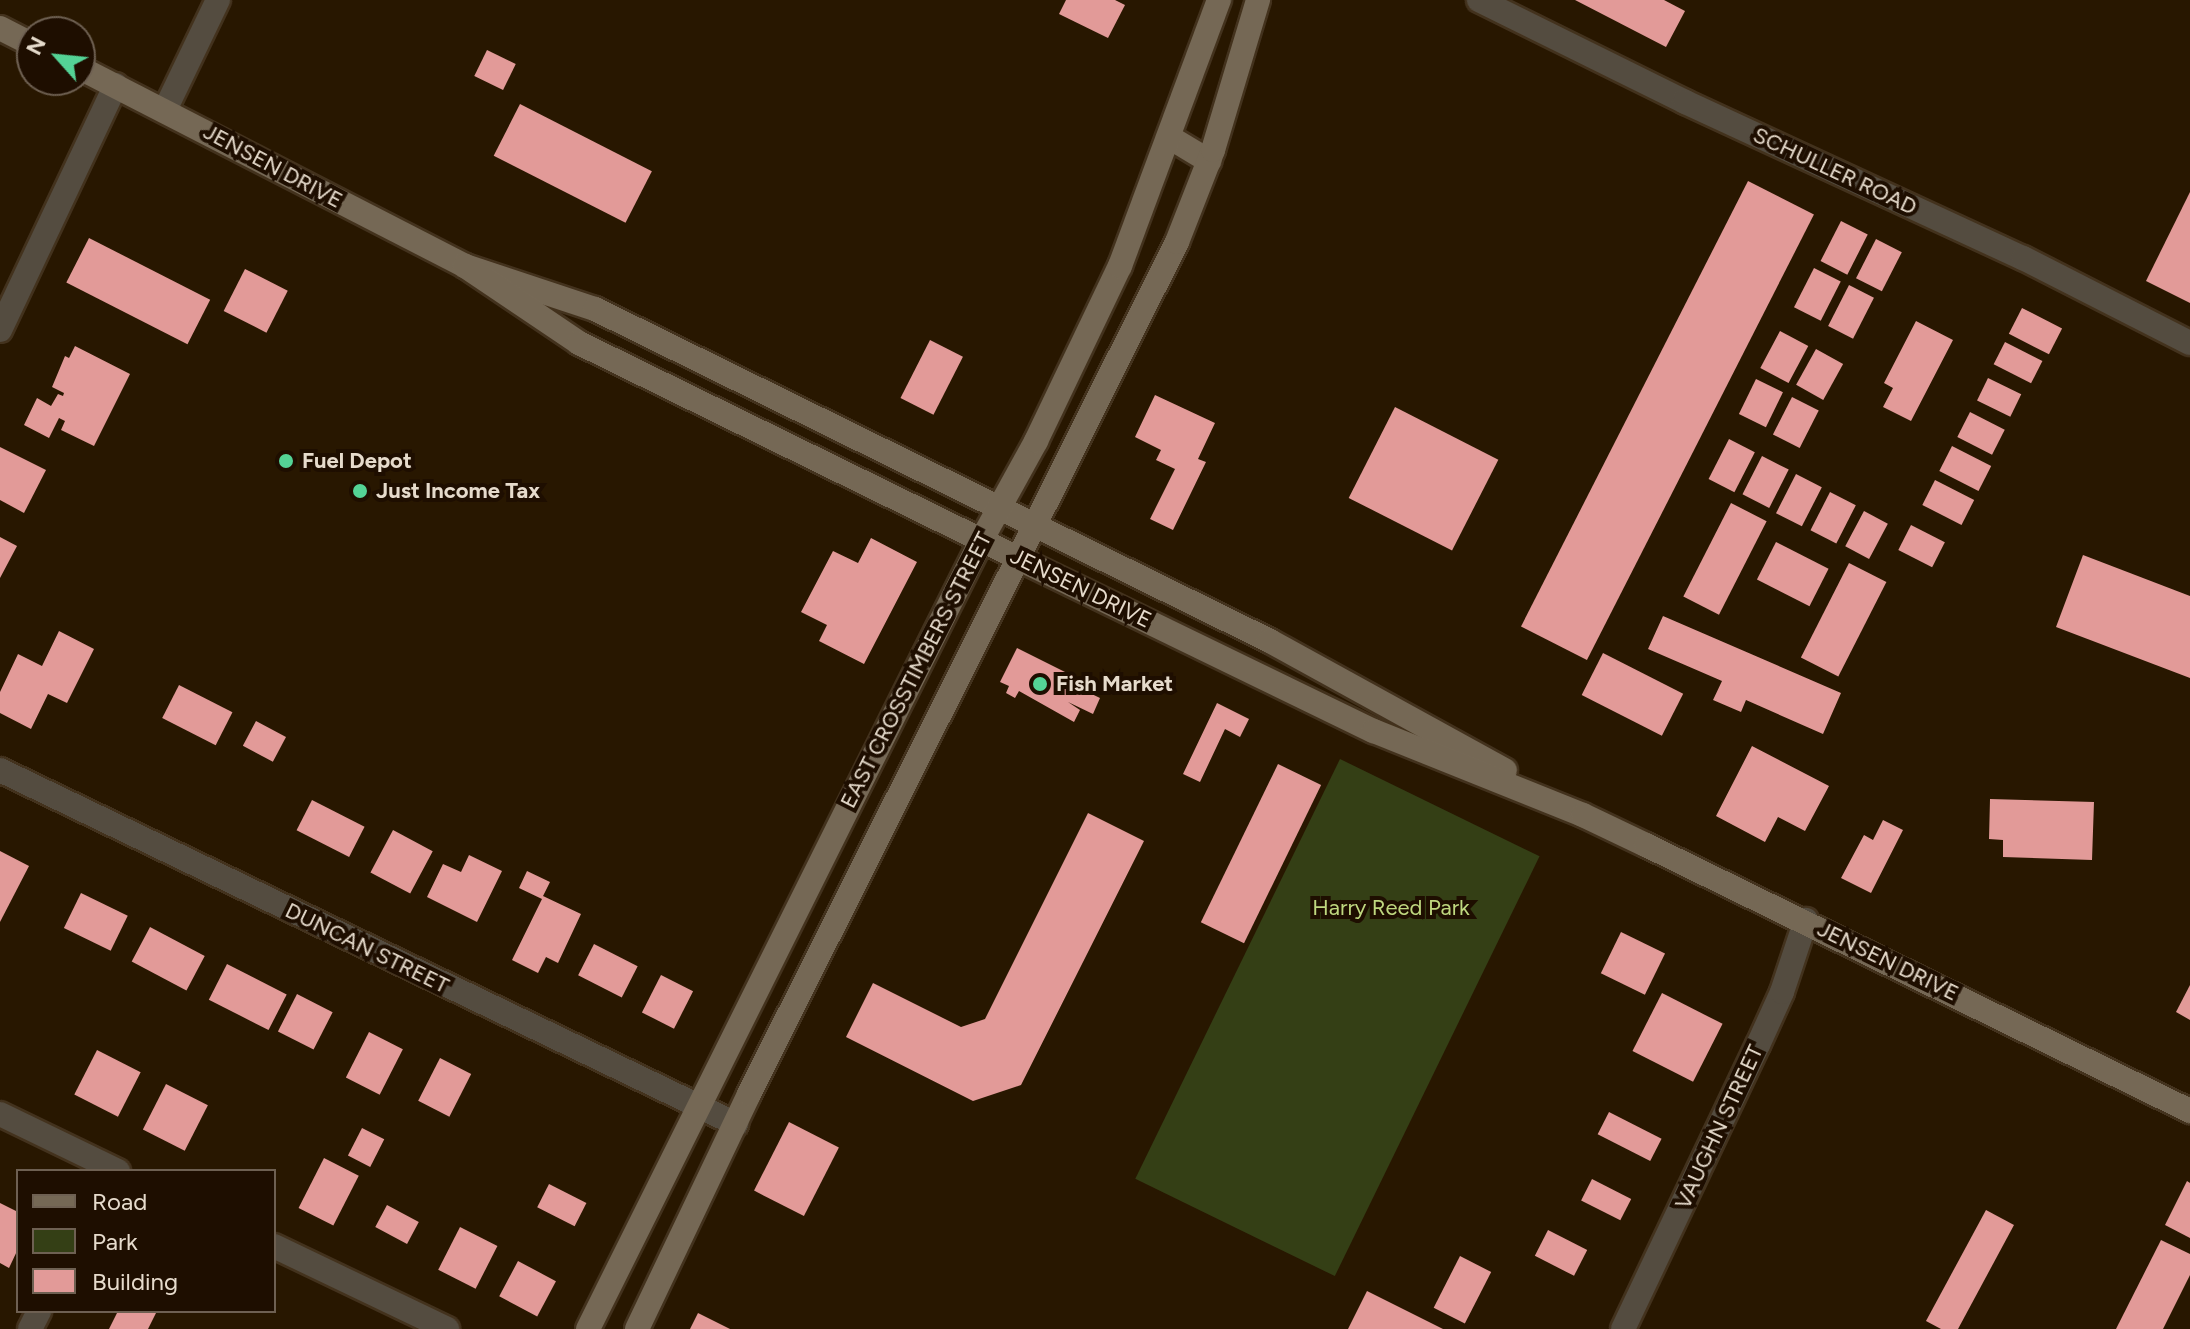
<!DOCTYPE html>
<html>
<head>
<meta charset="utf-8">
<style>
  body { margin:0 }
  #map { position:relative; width:2190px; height:1329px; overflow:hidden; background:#281700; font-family:Figtree,sans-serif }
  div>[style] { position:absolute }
  .green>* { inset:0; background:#343f15; transform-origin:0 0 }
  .building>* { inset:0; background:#e29a98; transform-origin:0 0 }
  .roads { filter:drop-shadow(2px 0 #43321d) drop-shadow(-2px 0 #43321d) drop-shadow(0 2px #43321d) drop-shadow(0 -2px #43321d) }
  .street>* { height:24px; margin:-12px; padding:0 12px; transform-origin:12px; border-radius:12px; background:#544c40 }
  .secondary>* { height:24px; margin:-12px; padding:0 12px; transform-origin:12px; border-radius:12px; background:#756855 }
  .dots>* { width:22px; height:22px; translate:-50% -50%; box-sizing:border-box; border:4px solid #1e0e00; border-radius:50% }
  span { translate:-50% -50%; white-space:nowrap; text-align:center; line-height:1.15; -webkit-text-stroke:8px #1e0e00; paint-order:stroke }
  .street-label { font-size:22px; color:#e6dbcc }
  .poi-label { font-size:22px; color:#e6dbcc; font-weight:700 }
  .left { translate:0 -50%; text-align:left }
  .park-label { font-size:22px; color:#bfd87f }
  .legend { position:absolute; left:16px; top:1169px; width:260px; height:144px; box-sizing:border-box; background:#1e0e00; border:2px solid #6e6052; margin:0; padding:10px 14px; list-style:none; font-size:24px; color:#e6dbcc }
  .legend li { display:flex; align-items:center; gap:16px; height:40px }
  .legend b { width:40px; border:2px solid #6e6052 }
  .north { position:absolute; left:16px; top:16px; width:80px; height:80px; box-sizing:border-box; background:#1e0e00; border:2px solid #6e6052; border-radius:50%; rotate:297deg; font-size:22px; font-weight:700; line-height:32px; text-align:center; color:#e6dbcc }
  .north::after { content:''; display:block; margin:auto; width:28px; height:36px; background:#54d396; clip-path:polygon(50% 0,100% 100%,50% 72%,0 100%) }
</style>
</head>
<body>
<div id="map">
  <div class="green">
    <i style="left:1340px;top:759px;width:222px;height:467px;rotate:26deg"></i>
  </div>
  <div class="building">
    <i style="clip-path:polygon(1066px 0,1115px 0,1125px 5px,1108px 38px,1059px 14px)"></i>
    <i style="clip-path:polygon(1575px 0,1664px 0,1685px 11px,1666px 47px)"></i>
    <i style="left:487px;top:50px;width:32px;height:29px;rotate:26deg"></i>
    <i style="left:520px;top:104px;width:148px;height:58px;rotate:27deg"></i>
    <i style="left:1748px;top:181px;width:74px;height:500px;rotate:27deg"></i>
    <i style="clip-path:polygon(2190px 192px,2190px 303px,2146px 281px)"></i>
    <i style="left:1841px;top:221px;width:30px;height:45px;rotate:27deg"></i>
    <i style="left:89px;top:238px;width:136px;height:50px;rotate:27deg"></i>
    <i style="left:1876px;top:239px;width:29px;height:44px;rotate:27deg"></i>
    <i style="left:1814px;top:268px;width:30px;height:44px;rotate:27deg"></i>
    <i style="left:245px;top:269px;width:48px;height:47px;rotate:27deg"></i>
    <i style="left:1849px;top:285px;width:28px;height:46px;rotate:27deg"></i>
    <i style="left:2022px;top:308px;width:45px;height:29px;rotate:27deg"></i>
    <i style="clip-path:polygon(1916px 321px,1953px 340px,1911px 421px,1883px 407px,1893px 388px,1884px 383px)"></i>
    <i style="left:1780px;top:331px;width:32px;height:42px;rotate:28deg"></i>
    <i style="left:930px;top:340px;width:37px;height:65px;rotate:27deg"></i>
    <i style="left:2005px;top:342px;width:42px;height:25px;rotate:27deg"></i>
    <i style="clip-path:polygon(75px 346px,130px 374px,94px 446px,61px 430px,65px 421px,59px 418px,49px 438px,24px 425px,37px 398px,51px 406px,58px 394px,63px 396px,64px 393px,52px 387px,65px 356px,69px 358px)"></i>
    <i style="left:1816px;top:349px;width:31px;height:41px;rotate:29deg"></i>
    <i style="left:1988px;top:378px;width:37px;height:25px;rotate:26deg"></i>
    <i style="left:1756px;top:379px;width:30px;height:39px;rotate:26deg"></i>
    <i style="clip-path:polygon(1155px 395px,1215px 423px,1198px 459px,1206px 462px,1173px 530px,1150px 519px,1175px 469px,1156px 460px,1161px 450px,1135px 437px)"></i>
    <i style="left:1792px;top:397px;width:30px;height:42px;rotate:27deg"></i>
    <i style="left:1395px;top:407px;width:116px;height:102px;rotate:27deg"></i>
    <i style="left:1970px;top:412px;width:39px;height:28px;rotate:27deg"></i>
    <i style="left:1729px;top:439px;width:29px;height:45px;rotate:27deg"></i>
    <i style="left:1952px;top:446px;width:44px;height:28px;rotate:27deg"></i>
    <i style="clip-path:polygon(0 447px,46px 470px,24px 513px,0 500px)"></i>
    <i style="left:1762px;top:456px;width:30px;height:43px;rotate:27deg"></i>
    <i style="left:1796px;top:474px;width:29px;height:44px;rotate:27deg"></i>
    <i style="left:1935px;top:480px;width:44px;height:28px;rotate:27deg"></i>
    <i style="left:1830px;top:492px;width:29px;height:43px;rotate:27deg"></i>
    <i style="left:1731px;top:503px;width:40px;height:105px;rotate:27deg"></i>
    <i style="left:1864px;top:511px;width:27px;height:40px;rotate:28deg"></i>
    <i style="left:1911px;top:525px;width:38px;height:28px;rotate:27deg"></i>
    <i style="clip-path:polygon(0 537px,17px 546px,0 578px)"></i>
    <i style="clip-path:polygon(871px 538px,917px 562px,864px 664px,819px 641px,827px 625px,801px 612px,833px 551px,858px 563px)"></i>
    <i style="left:1776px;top:542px;width:59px;height:42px;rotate:27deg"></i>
    <i style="clip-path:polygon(2083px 555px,2190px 596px,2190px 678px,2056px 627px)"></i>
    <i style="left:1849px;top:563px;width:42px;height:106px;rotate:27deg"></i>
    <i style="clip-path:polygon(1663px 616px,1841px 693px,1823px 734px,1746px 700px,1741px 712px,1713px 700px,1722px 681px,1648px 649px)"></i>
    <i style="clip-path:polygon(59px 631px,94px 649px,67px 703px,48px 694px,31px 729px,0 713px,0 692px,18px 654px,42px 666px)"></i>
    <i style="clip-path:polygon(1017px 648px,1079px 679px,1075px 686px,1100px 698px,1093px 714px,1068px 702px,1080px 710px,1074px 722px,1019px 691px,1015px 698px,1006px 693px,1009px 686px,1000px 682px)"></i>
    <i style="left:1603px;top:653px;width:90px;height:47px;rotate:27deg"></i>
    <i style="left:179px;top:685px;width:60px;height:37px;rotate:27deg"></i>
    <i style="clip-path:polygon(1217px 703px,1249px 719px,1240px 737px,1225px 729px,1200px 782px,1183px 774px)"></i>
    <i style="left:256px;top:721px;width:34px;height:28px;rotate:28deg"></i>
    <i style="clip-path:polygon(1752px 746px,1829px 786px,1805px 831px,1778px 817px,1765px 842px,1716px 816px)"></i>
    <i style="left:1278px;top:764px;width:48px;height:176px;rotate:26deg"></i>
    <i style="clip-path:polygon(1990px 799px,2094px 802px,2092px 860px,2003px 857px,2003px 840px,1989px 839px)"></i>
    <i style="left:312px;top:800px;width:59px;height:34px;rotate:27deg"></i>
    <i style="clip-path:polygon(1088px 813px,1144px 841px,1021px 1085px,973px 1101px,846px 1037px,873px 983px,961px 1027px,985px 1019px)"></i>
    <i style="clip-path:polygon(1883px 820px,1903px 830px,1871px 893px,1841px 878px,1864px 835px,1873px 840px)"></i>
    <i style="left:393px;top:830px;width:45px;height:48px;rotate:28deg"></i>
    <i style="clip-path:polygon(0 851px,29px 866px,0 922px)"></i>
    <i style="clip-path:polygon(469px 855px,502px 871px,477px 922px,427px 897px,443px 864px,461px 872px)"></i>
    <i style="clip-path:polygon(527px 871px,550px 882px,543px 896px,581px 914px,558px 963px,546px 957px,538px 973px,512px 960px,542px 899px,519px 888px)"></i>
    <i style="left:81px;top:893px;width:52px;height:39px;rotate:26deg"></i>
    <i style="left:150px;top:927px;width:62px;height:39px;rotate:28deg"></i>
    <i style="left:1621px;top:932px;width:49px;height:46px;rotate:26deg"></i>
    <i style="left:594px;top:944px;width:49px;height:35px;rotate:27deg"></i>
    <i style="left:227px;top:964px;width:67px;height:40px;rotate:27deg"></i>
    <i style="left:661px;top:975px;width:36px;height:42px;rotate:27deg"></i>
    <i style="clip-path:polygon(2190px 985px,2190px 1020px,2176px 1012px)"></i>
    <i style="left:1662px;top:993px;width:68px;height:65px;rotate:27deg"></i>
    <i style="left:297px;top:994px;width:40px;height:42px;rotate:27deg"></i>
    <i style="left:369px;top:1032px;width:38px;height:51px;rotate:27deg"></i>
    <i style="left:97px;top:1050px;width:49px;height:50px;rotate:27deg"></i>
    <i style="left:440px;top:1058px;width:35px;height:48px;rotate:27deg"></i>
    <i style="left:166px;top:1084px;width:47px;height:51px;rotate:27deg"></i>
    <i style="left:1609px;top:1112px;width:59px;height:25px;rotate:27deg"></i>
    <i style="left:789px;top:1122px;width:56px;height:77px;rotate:27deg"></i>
    <i style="left:362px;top:1128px;width:25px;height:31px;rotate:27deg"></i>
    <i style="left:324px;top:1158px;width:39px;height:56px;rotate:27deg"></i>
    <i style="left:1592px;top:1179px;width:44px;height:24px;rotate:27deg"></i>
    <i style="clip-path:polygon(2187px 1181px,2190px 1183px,2190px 1238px,2165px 1225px)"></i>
    <i style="left:549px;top:1184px;width:42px;height:26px;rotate:27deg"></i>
    <i style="clip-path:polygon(0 1203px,18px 1212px,18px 1249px,9px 1268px,0 1263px)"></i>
    <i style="left:387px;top:1205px;width:36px;height:25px;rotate:28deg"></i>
    <i style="clip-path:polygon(1986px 1210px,2014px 1225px,1958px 1329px,1941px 1329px,1926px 1321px)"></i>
    <i style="left:460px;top:1227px;width:42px;height:48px;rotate:27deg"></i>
    <i style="left:1548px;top:1230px;width:44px;height:29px;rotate:27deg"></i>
    <i style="clip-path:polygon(2161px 1240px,2190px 1254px,2190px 1275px,2163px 1329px,2116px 1329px)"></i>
    <i style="left:1460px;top:1256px;width:35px;height:58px;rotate:27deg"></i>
    <i style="left:518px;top:1261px;width:43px;height:40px;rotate:28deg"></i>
    <i style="clip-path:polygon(1367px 1291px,1443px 1329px,1348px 1329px)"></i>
    <i style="clip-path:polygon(118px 1311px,157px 1311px,148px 1329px,109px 1329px)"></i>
    <i style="clip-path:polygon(698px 1313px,730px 1329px,690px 1329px)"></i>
  </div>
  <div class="roads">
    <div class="street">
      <i style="left:1479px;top:0;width:230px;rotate:26.3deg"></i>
      <i style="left:1685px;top:102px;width:372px;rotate:24.8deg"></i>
      <i style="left:2023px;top:258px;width:187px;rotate:27deg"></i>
      <i style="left:165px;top:110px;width:122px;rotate:-64.3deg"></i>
      <i style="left:0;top:330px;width:271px;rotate:-64.7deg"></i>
      <i style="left:0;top:770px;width:817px;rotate:25.69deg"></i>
      <i style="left:0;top:1114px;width:131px;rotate:25.8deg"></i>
      <i style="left:274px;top:1246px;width:192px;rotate:25.6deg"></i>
      <i style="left:30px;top:1329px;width:20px;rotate:-63deg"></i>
      <i style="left:1623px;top:1329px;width:314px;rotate:-64.6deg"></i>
      <i style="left:1758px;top:1045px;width:58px;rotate:-65.6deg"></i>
      <i style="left:1782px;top:992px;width:76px;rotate:-71.6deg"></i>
    </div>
    <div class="secondary">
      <i style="left:0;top:28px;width:36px;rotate:27deg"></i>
      <i style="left:80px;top:68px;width:433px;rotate:27.2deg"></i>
      <i style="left:465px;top:266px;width:137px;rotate:18.3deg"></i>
      <i style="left:595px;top:309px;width:752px;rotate:26.19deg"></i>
      <i style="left:1270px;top:641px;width:268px;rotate:28.8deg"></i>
      <i style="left:1169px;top:137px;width:47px;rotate:31deg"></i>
      <i style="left:465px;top:266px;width:138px;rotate:34deg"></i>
      <i style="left:579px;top:343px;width:490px;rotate:26.1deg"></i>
      <i style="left:1019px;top:559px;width:394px;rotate:25.9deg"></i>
      <i style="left:1374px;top:731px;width:225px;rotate:21.9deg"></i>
      <i style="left:1583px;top:815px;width:70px;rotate:25.5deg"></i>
      <i style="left:1646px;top:845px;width:606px;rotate:26.06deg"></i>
      <i style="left:588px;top:1329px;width:883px;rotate:-63.49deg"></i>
      <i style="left:982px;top:539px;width:112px;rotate:-61.1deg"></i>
      <i style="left:1036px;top:441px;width:194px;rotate:-64.4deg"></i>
      <i style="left:1120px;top:266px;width:284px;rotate:-69.6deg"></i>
      <i style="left:637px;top:1329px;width:260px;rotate:-64.5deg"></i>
      <i style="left:749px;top:1094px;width:953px;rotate:-63.33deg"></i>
      <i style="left:1177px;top:242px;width:99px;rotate:-68.6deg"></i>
      <i style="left:1213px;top:150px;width:157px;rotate:-73.3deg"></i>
    </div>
  </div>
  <div class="dots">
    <i style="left:286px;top:461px;background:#54d396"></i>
    <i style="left:360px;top:491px;background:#54d396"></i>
    <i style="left:1040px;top:684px;background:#54d396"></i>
  </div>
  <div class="street-label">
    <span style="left:273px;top:166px;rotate:28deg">JENSEN DRIVE</span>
    <span style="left:1835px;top:171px;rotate:25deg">SCHULLER ROAD</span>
    <span style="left:1081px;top:588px;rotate:26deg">JENSEN DRIVE</span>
    <span style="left:916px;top:670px;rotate:-63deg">EAST CROSSTIMBERS STREET</span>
    <span style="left:367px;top:948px;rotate:26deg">DUNCAN STREET</span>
    <span style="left:1888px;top:961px;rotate:26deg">JENSEN DRIVE</span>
    <span style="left:1719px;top:1127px;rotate:-65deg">VAUGHN STREET</span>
  </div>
  <div class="poi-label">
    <span class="left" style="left:302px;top:461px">Fuel Depot</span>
    <span class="left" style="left:376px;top:491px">Just Income Tax</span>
    <span class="left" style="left:1056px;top:684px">Fish Market</span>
  </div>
  <div class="park-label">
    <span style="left:1391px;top:908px">Harry Reed Park</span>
  </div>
  <ul class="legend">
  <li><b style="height:10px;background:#756855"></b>Road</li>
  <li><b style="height:22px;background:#343f15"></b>Park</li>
  <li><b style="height:22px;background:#e29a98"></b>Building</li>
  </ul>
  <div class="north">N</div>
</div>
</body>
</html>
